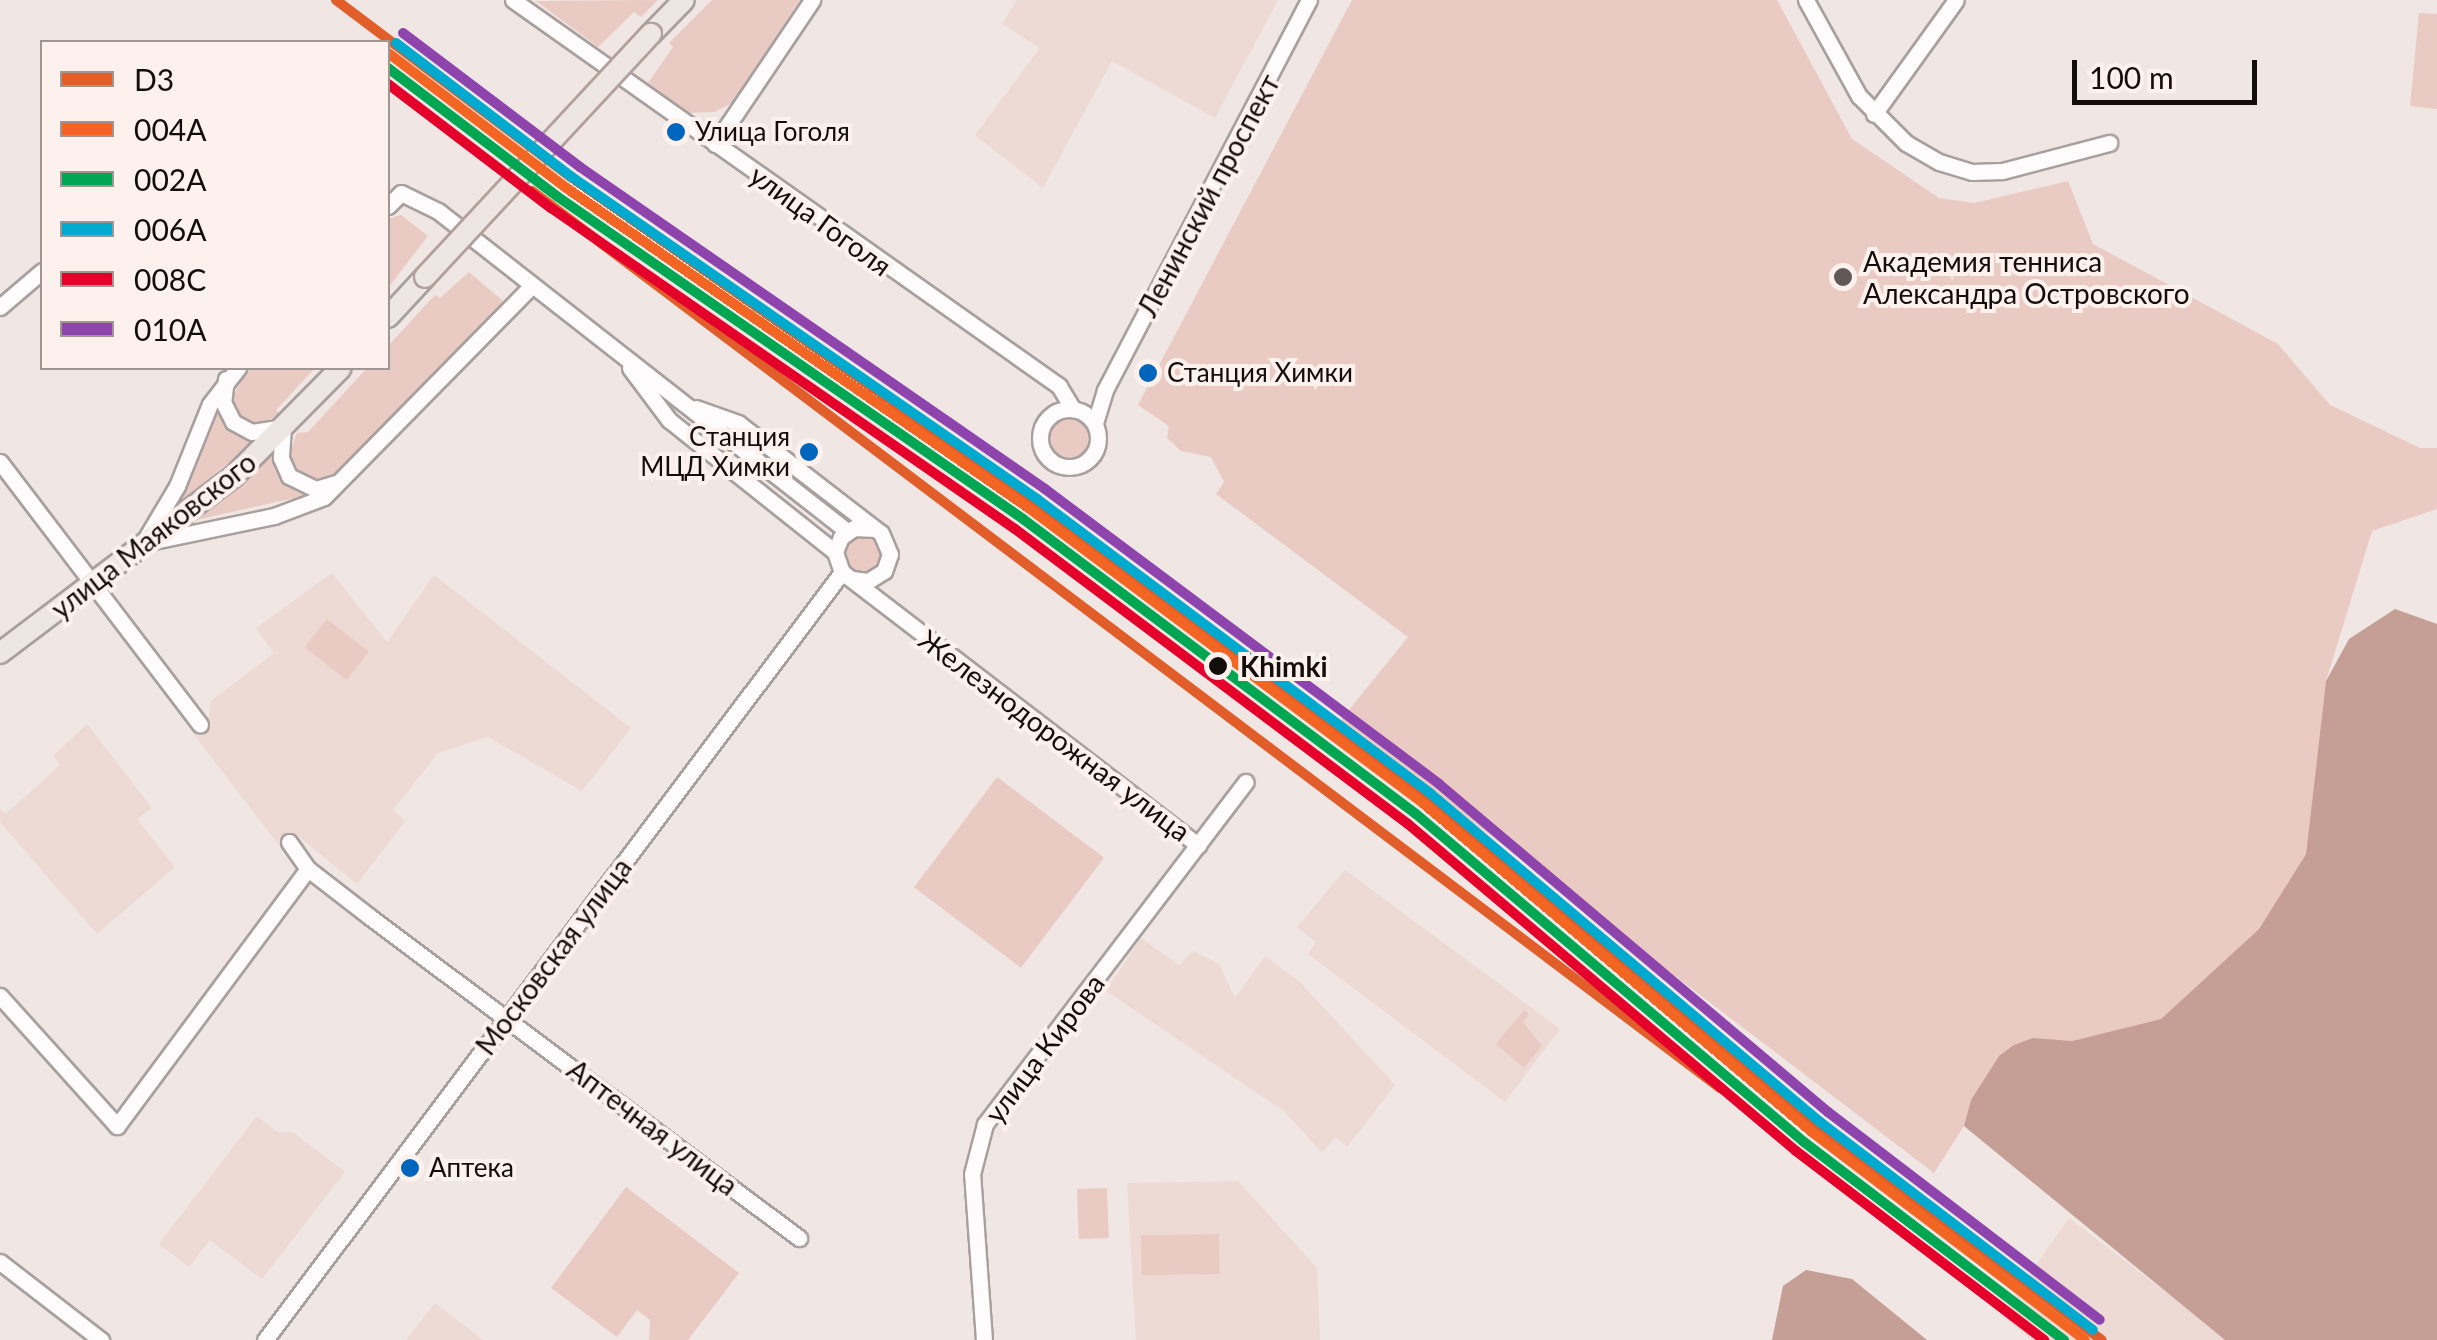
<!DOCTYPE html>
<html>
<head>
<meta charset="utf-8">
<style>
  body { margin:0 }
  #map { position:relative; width:2437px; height:1340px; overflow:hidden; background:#f0e6e3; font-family:Lato,sans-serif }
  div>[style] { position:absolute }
  .built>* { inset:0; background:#eedad4 }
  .green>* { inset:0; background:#eacbc3; transform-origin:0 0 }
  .round { border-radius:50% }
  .water>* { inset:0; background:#c59f95 }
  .roads { filter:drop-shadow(2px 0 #a8a09e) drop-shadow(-2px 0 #a8a09e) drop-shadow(0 2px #a8a09e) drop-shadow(0 -2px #a8a09e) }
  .minor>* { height:15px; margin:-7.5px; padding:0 7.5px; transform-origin:7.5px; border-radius:7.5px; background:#fdfbfb }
  .minor>.ring { margin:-7.5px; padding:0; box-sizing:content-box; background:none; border:15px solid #fdfbfb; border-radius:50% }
  .major>* { height:20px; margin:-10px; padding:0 10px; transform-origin:10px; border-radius:10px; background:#eee6e3 }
  .bridges { filter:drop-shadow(2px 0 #b1a09b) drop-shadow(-2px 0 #b1a09b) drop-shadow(0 2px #b1a09b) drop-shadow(0 -2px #b1a09b) }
  .major-bridge>* { height:20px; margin:-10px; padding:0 10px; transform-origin:10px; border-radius:10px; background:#eee6e3 }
  .rail-1>* { height:10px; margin:-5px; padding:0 5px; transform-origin:5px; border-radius:5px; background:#e15d29 }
  .rail-2>* { height:10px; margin:-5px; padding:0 5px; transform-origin:5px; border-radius:5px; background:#f26522 }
  .rail-3>* { height:10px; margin:-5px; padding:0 5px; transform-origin:5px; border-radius:5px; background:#00a651 }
  .rail-4>* { height:10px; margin:-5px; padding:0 5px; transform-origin:5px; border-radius:5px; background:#00a9ce }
  .rail-5>* { height:10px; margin:-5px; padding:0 5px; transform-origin:5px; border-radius:5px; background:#e4002b }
  .rail-6>* { height:10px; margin:-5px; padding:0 5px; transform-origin:5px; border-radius:5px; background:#8e44ad }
  .dots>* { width:28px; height:28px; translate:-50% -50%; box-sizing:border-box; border:5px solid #fdf1ee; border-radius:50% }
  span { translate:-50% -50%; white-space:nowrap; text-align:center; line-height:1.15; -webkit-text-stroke:8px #fdf1ee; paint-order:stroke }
  .bus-label { font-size:26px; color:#130d0b }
  .left { translate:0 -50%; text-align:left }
  .right { translate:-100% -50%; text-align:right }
  .street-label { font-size:28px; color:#130d0b }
  .poi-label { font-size:28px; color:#130d0b }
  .stop-label { font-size:28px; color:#130d0b; font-weight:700 }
  .legend { position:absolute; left:40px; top:40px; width:350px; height:330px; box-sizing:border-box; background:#fdf1ee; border:2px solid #9f9693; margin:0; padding:12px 18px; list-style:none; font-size:30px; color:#130d0b }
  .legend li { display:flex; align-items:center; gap:20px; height:50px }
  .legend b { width:50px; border:2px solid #9f9693 }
  .scale { position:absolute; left:2072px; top:60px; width:185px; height:45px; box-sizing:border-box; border:5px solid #130d0b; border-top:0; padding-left:12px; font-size:30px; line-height:35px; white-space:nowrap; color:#130d0b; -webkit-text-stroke:8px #fdf1ee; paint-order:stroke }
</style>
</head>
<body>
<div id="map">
  <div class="built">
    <i style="clip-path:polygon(1017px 0,1278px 0,1215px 118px,1112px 61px,1043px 188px,975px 135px,1040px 48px,1002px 24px)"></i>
    <i style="clip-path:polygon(332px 573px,387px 642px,434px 575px,631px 728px,582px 791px,488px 737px,438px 753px,393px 810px,405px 821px,357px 884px,297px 835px,281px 848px,192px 732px,209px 719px,211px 701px,274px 653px,256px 628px)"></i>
    <i style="clip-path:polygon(87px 724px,152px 808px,137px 819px,175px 867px,97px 934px,0 822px,0 809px,6px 814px,60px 765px,53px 756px)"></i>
    <i style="clip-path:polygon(1345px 870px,1560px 1029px,1505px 1102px,1308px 954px,1316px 942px,1297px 927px)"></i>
    <i style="clip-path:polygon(1141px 938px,1179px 965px,1193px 951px,1219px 964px,1235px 998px,1265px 956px,1301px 983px,1395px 1085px,1347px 1147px,1336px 1137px,1322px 1153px,1284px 1111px,1106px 991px)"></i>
    <i style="clip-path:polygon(257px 1116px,277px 1132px,294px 1133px,345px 1172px,262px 1279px,210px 1240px,189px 1267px,159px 1244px)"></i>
    <i style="clip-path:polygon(1238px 1181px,1317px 1268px,1320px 1340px,1136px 1340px,1127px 1183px)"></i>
    <i style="clip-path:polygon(2069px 1218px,2219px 1333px,2225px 1340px,2032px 1340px,2001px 1315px)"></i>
    <i style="clip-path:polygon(435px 1303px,483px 1340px,406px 1340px)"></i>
  </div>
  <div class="green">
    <i style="clip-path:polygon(658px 0,641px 17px,634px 12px,598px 47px,536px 1px)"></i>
    <i style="clip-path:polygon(712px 0,800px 0,732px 103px,715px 112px,688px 113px,646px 86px,673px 47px,669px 43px)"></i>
    <i style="clip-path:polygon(1352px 0,1777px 0,1852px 139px,1939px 198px,1974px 203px,2068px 181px,2093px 244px,2278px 344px,2330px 405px,2420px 448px,2437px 448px,2437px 509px,2372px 531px,2326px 681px,2306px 854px,2259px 929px,2161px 1019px,2072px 1041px,2033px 1039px,1971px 1100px,1964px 1126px,1934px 1173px,1340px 721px,1408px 637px,1216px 494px,1224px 482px,1211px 457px,1181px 451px,1167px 438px,1169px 426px,1138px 405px)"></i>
    <i style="clip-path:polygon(2419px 13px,2437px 14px,2437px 109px,2410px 106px)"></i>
    <i style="clip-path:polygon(401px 215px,428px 236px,388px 288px,388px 219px)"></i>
    <i style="clip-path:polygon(469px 272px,502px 300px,499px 309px,331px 478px,316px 483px,293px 470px,290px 451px,297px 433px,308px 432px,367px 368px,388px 368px,388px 346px,435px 295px,440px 298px)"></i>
    <i style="clip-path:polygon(248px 368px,315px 368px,276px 410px,280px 415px,254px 426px,237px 418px,230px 402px)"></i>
    <i style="clip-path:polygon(215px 409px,235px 435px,257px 440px,178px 504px)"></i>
    <i class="round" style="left:1049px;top:418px;width:40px;height:40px"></i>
    <i style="clip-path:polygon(273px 455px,281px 480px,312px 494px,196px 520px)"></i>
    <i style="clip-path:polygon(852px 534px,872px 534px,884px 547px,883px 564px,861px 576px,846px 569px,842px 545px)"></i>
    <i style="left:327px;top:619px;width:53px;height:36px;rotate:38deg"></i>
    <i style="left:997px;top:777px;width:134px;height:138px;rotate:37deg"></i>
    <i style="clip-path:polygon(1524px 1010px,1529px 1014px,1523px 1022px,1542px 1046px,1524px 1068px,1496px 1044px)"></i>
    <i style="clip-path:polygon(626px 1187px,739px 1273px,688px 1340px,649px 1340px,650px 1320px,637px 1310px,617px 1337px,551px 1288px)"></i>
    <i style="left:1107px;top:1188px;width:50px;height:30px;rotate:88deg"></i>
    <i style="left:1219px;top:1234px;width:40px;height:78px;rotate:89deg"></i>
  </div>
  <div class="water">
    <i style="clip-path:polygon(2395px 609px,2437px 624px,2437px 1340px,2225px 1340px,1964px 1126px,1971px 1100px,1999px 1056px,2014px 1045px,2033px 1038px,2072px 1041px,2161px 1019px,2259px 929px,2306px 854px,2326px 681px,2349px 639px)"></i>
    <i style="clip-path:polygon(1806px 1270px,1852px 1279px,1927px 1340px,1772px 1340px,1783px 1286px)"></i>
  </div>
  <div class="roads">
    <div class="minor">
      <i style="left:513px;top:0;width:669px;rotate:35.26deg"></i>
      <i style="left:1059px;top:386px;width:27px;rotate:59deg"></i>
      <i style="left:1806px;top:0;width:110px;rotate:61.1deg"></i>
      <i style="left:1859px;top:96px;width:66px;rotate:45deg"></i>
      <i style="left:1906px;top:143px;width:38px;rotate:30deg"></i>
      <i style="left:1939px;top:162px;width:34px;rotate:17deg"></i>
      <i style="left:1972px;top:172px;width:30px;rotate:-2deg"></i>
      <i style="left:2002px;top:171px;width:111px;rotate:-14.7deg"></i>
      <i style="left:1874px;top:114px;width:140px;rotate:-54.3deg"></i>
      <i style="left:715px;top:144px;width:174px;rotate:-56deg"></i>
      <i style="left:388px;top:206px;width:18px;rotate:-45deg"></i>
      <i style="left:401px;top:193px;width:41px;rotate:25.9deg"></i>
      <i style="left:438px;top:211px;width:519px;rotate:38.04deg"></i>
      <i style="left:0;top:307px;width:55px;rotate:-40.6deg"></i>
      <i style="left:630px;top:368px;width:65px;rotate:53.1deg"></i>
      <i style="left:669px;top:420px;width:212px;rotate:38.5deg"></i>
      <i style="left:226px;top:379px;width:23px;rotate:97deg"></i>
      <i style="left:223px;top:402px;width:22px;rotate:63deg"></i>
      <i style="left:233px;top:422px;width:21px;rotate:28deg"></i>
      <i style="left:252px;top:432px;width:31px;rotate:-9deg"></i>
      <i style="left:283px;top:427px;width:31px;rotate:94deg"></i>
      <i style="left:281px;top:458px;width:20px;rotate:66deg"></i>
      <i style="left:289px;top:476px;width:30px;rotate:26deg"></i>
      <i style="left:316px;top:489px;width:21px;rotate:-17deg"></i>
      <i style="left:696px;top:408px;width:45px;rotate:19.7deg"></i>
      <i style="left:738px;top:423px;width:180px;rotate:37.6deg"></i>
      <i style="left:881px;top:533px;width:23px;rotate:67deg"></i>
      <i style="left:890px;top:554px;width:18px;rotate:109deg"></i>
      <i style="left:884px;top:571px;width:19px;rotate:148deg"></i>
      <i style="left:868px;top:581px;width:16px;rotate:-173deg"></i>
      <i class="ring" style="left:1040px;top:409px;width:43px;height:43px"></i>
      <i style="left:1095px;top:423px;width:34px;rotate:-73deg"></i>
      <i style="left:1105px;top:390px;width:440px;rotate:-62.4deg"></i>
      <i style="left:0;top:462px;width:330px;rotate:52.7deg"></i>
      <i style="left:875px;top:529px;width:21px;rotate:-177deg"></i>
      <i style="left:854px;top:528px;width:16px;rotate:145deg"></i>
      <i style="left:841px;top:537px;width:16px;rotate:112deg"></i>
      <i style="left:835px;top:552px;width:21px;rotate:71deg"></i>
      <i style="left:842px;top:572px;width:449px;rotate:37.5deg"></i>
      <i style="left:146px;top:538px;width:61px;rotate:-59.2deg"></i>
      <i style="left:177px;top:486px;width:88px;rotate:-68.1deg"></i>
      <i style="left:210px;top:404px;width:46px;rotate:-52.1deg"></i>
      <i style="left:154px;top:541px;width:123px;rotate:-11.8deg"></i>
      <i style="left:274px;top:516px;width:53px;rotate:-20.8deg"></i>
      <i style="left:324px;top:497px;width:297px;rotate:-45.5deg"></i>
      <i style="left:289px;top:842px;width:33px;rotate:55deg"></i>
      <i style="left:308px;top:869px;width:78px;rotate:37.7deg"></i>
      <i style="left:370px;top:917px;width:536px;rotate:36.81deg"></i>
      <i style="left:0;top:996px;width:175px;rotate:48deg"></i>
      <i style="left:117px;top:1126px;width:320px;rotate:-53.4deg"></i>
      <i style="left:0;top:1262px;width:128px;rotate:37.7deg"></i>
      <i style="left:265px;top:1340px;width:961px;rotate:-53.08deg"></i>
      <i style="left:984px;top:1340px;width:166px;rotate:-94.1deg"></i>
      <i style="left:972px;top:1174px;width:52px;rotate:-75.4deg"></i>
      <i style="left:985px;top:1124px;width:430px;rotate:-52.7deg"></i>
    </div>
    <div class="major">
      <i style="left:651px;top:34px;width:47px;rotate:-45.9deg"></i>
      <i style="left:388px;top:317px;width:54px;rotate:-47.2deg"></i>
      <i style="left:0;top:653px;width:292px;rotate:-37.1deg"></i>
      <i style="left:233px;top:477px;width:153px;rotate:-45.3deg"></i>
    </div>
  </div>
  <div class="bridges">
    <div class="major-bridge">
      <i style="left:425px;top:277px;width:332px;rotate:-47.1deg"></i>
    </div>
  </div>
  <div class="rail-1">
    <i style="left:336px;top:0;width:294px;rotate:37deg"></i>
    <i style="left:571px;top:177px;width:566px;rotate:34.93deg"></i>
    <i style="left:1035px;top:501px;width:493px;rotate:37deg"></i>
    <i style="left:1429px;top:798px;width:516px;rotate:40.05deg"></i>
    <i style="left:1824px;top:1130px;width:348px;rotate:37.1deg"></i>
    <i style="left:532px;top:191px;width:1489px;rotate:37.05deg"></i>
  </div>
  <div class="rail-2">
    <i style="left:388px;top:53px;width:222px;rotate:37.1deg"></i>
    <i style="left:565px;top:187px;width:566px;rotate:34.7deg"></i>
    <i style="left:1030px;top:509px;width:492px;rotate:36.8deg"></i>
    <i style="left:1424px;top:804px;width:508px;rotate:40.21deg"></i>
    <i style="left:1812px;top:1132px;width:343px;rotate:37.3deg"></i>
  </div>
  <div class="rail-3">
    <i style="left:388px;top:68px;width:213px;rotate:37.2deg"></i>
    <i style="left:558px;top:197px;width:566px;rotate:34.7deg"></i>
    <i style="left:1023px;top:519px;width:491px;rotate:36.9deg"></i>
    <i style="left:1416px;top:814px;width:508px;rotate:40.21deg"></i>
    <i style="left:1804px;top:1142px;width:327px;rotate:37.3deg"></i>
  </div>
  <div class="rail-4">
    <i style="left:396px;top:43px;width:221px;rotate:37.3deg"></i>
    <i style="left:572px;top:177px;width:566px;rotate:34.7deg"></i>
    <i style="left:1037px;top:499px;width:492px;rotate:36.8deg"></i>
    <i style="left:1431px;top:794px;width:509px;rotate:40.14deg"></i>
    <i style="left:1820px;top:1122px;width:343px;rotate:37.3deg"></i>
  </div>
  <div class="rail-5">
    <i style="left:388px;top:84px;width:205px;rotate:37.3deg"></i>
    <i style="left:551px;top:208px;width:564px;rotate:34.68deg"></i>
    <i style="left:1015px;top:529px;width:491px;rotate:36.9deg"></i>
    <i style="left:1408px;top:824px;width:507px;rotate:40.12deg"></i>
    <i style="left:1796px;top:1151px;width:312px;rotate:37.3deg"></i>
  </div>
  <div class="rail-6">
    <i style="left:403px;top:33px;width:222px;rotate:37.1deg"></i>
    <i style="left:580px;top:167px;width:566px;rotate:34.7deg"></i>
    <i style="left:1045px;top:489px;width:492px;rotate:36.8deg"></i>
    <i style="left:1439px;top:784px;width:509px;rotate:40.14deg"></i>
    <i style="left:1828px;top:1112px;width:342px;rotate:37.4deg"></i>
  </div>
  <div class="dots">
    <i style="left:676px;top:132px;background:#0065bd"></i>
    <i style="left:1843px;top:277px;background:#605957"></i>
    <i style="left:1148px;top:373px;background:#0065bd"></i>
    <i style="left:809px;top:452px;background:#0065bd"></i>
    <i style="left:1218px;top:666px;background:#130d0b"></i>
    <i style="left:410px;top:1168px;background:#0065bd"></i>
  </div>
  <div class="bus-label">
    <span class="left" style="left:695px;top:132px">Улица Гоголя</span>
    <span class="left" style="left:1167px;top:373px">Станция Химки</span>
    <span class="right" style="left:790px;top:452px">Станция<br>МЦД Химки</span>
    <span class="left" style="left:429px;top:1168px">Аптека</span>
  </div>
  <div class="street-label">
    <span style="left:1208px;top:195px;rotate:-62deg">Ленинский проспект</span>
    <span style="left:821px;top:220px;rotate:36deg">улица Гоголя</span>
    <span style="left:153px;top:535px;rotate:-38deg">улица Маяковского</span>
    <span style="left:1055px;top:735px;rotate:37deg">Железнодорожная улица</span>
    <span style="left:553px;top:956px;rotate:-53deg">Московская улица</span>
    <span style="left:1044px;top:1048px;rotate:-53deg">улица Кирова</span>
    <span style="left:653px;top:1127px;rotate:37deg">Аптечная улица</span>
  </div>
  <div class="poi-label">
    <span class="left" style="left:1863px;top:277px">Академия тенниса<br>Александра Островского</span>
  </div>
  <div class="stop-label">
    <span class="left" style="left:1240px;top:666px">Khimki</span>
  </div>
  <ul class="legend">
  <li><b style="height:12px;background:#e15d29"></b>D3</li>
  <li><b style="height:12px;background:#f26522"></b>004А</li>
  <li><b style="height:12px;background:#00a651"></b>002А</li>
  <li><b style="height:12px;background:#00a9ce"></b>006А</li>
  <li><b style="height:12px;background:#e4002b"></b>008С</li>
  <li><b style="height:12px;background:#8e44ad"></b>010А</li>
  </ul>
  <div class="scale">100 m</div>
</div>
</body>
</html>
